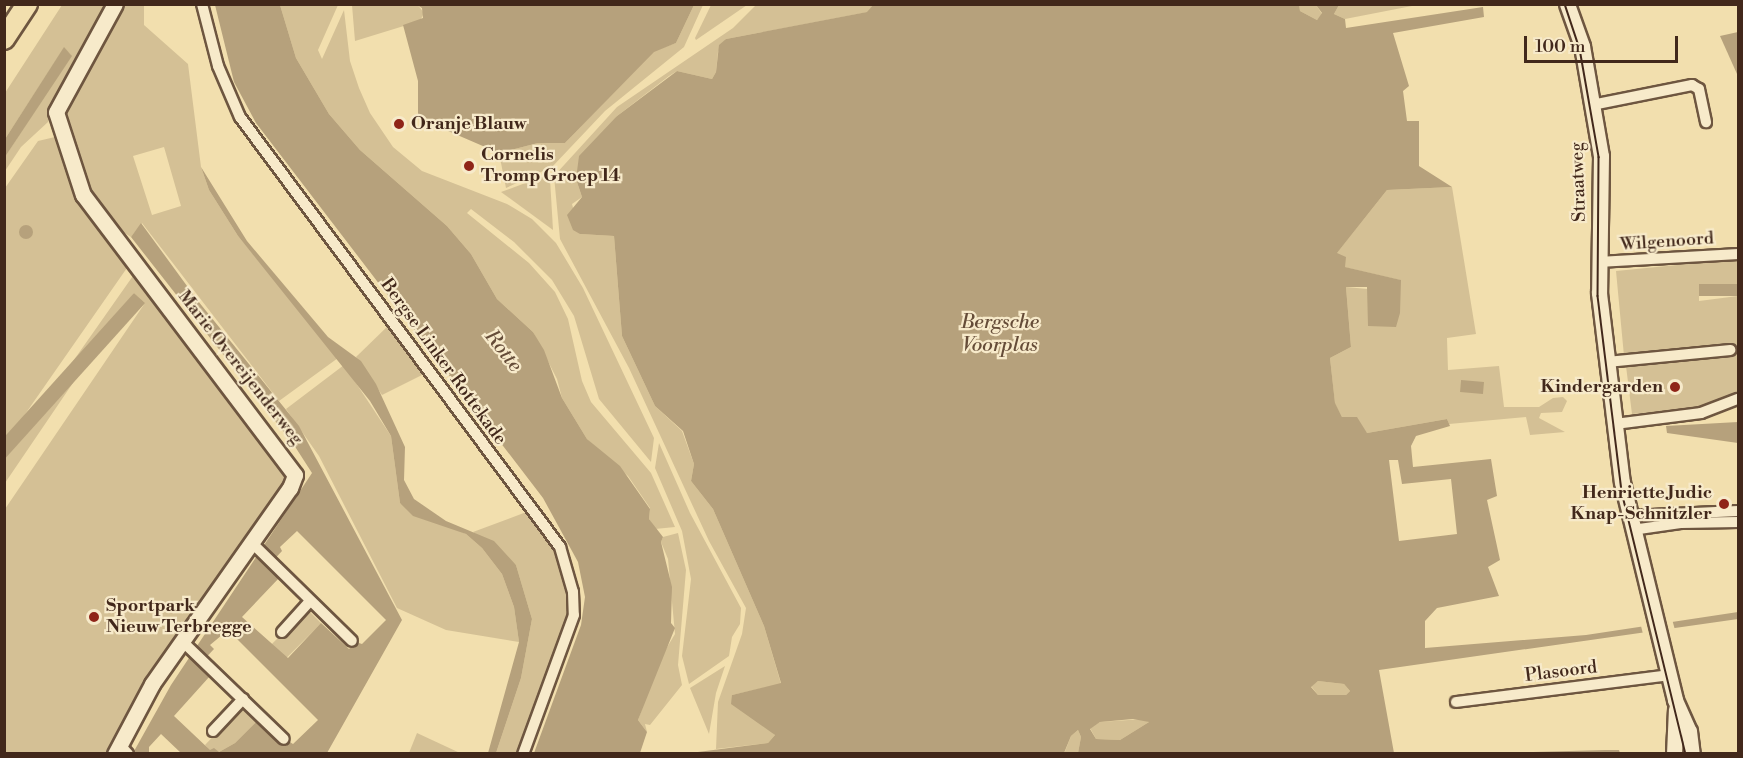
<!DOCTYPE html>
<html>
<head>
<meta charset="utf-8">
<style>
  body { margin:0 }
  #map { position:relative; width:1743px; height:758px; overflow:hidden; background:#f2dfae; font-family:"Libre Bodoni",serif }
  div>[style] { position:absolute }
  .green>* { inset:0; background:#d4c095; transform-origin:0 0 }
  .water>* { inset:0; background:#b6a17c; transform-origin:0 0 }
  .round { border-radius:50% }
  .pier>* { inset:0; background:#f2dfae }
  .roads { filter:drop-shadow(2px 0 #6e5640) drop-shadow(-2px 0 #6e5640) drop-shadow(0 2px #6e5640) drop-shadow(0 -2px #6e5640) }
  .street>* { height:10px; margin:-5px; padding:0 5px; transform-origin:5px; border-radius:5px; background:#f7eaca }
  .secondary>* { height:15px; margin:-7.5px; padding:0 7.5px; transform-origin:7.5px; border-radius:7.5px; background:#f7eaca }
  .highway>* { height:20px; margin:-10px; padding:0 10px; transform-origin:10px; border-radius:10px; background:#f2dfae }
  .tram>* { height:1.5px; margin:-0.75px; padding:0 0.75px; transform-origin:0.75px; border-radius:0.75px; background:#42281b }
  .dots>* { width:16px; height:16px; translate:-50% -50%; box-sizing:border-box; border:3px solid #f7eaca; border-radius:50% }
  span { translate:-50% -50%; white-space:nowrap; text-align:center; line-height:1.15; -webkit-text-stroke:4.5px #f7eaca; paint-order:stroke }
  .poi-label { font-size:18px; color:#42281b; font-weight:700 }
  .left { translate:0 -50%; text-align:left }
  .right { translate:-100% -50%; text-align:right }
  .street-label { font-size:18px; color:#42281b }
  .water-label { font-size:20px; color:#654c38; font-style:italic }
  .frame { position:absolute; inset:0; border:6px solid #42281b; pointer-events:none }
  .scale { position:absolute; left:1524px; top:36px; width:154px; height:27px; box-sizing:border-box; border:3px solid #42281b; border-top:0; padding-left:8px; font-size:18px; line-height:21px; white-space:nowrap; color:#42281b; -webkit-text-stroke:4px #f7eaca; paint-order:stroke }
</style>
</head>
<body>
<div id="map">
  <div class="green">
    <i style="clip-path:polygon(417px 4px,424px 13px,420px 21px,355px 41px,352px 5px)"></i>
    <i style="clip-path:polygon(62px 5px,108px 5px,55px 97px,48px 122px,21px 147px,5px 171px,5px 157px,71px 55px,64px 48px,5px 139px,5px 93px)"></i>
    <i style="clip-path:polygon(evenodd,121px 5px,144px 5px,144px 25px,188px 64px,201px 167px,209px 190px,238px 236px,338px 358px,279px 401px,142px 223px,131px 237px,120px 230px,87px 185px,62px 105px,121px 5px,164px 147px,181px 206px,152px 215px,133px 156px,164px 147px)"></i>
    <i style="clip-path:polygon(280px 5px,338px 5px,318px 50px,322px 59px,344px 10px,350px 61px,359px 88px,370px 113px,393px 147px,422px 171px,507px 204px,532px 219px,556px 243px,583px 288px,654px 438px,651px 462px,599px 399px,574px 316px,552px 280px,514px 242px,471px 209px,467px 213px,529px 263px,555px 292px,568px 319px,582px 381px,591px 402px,651px 473px,675px 527px,655px 529px,649px 519px,650px 508px,628px 476px,587px 439px,562px 398px,557px 379px,533px 332px,497px 299px,471px 254px,447px 226px,360px 150px,329px 114px,296px 58px)"></i>
    <i style="clip-path:polygon(694px 5px,703px 5px,684px 47px,605px 111px,552px 167px,506px 188px,499px 153px,538px 143px,565px 143px,654px 51px,676px 43px)"></i>
    <i style="clip-path:polygon(711px 5px,747px 5px,696px 40px,695px 38px)"></i>
    <i style="clip-path:polygon(756px 5px,874px 5px,868px 12px,726px 39px,718px 52px,716px 72px,712px 79px,677px 71px,669px 76px,617px 116px,576px 179px,582px 197px,572px 204px,580px 234px,614px 236px,622px 336px,655px 406px,682px 431px,694px 464px,691px 481px,713px 509px,764px 626px,781px 684px,732px 695px,775px 735px,768px 743px,716px 749px,718px 702px,742px 634px,746px 608px,709px 541px,629px 368px,560px 239px,554px 176px,617px 107px,733px 28px)"></i>
    <i style="clip-path:polygon(1299px 5px,1316px 5px,1322px 14px,1317px 20px,1300px 11px)"></i>
    <i style="clip-path:polygon(1339px 5px,1355px 6px,1417px 5px,1345px 19px,1334px 14px)"></i>
    <i style="clip-path:polygon(55px 137px,82px 199px,129px 265px,5px 443px,5px 188px,38px 141px)"></i>
    <i style="clip-path:polygon(547px 175px,550px 179px,553px 230px,501px 192px)"></i>
    <i style="clip-path:polygon(1452px 187px,1476px 334px,1447px 338px,1448px 370px,1499px 366px,1504px 407px,1539px 407px,1553px 398px,1563px 397px,1567px 401px,1562px 412px,1541px 413px,1539px 418px,1565px 432px,1530px 435px,1526px 417px,1449px 424px,1447px 419px,1367px 433px,1342px 417px,1335px 404px,1330px 358px,1351px 347px,1346px 287px,1400px 292px,1400px 280px,1344px 267px,1336px 254px,1387px 190px)"></i>
    <i style="clip-path:polygon(1738px 259px,1738px 284px,1699px 289px,1699px 301px,1738px 296px,1738px 345px,1624px 356px,1616px 271px)"></i>
    <i style="clip-path:polygon(135px 273px,290px 475px,111px 753px,5px 753px,5px 509px,145px 303px,134px 293px,5px 483px,5px 458px)"></i>
    <i style="clip-path:polygon(392px 322px,428px 372px,382px 395px,356px 357px)"></i>
    <i style="clip-path:polygon(1738px 354px,1738px 395px,1704px 407px,1632px 414px,1626px 366px)"></i>
    <i style="clip-path:polygon(344px 365px,391px 436px,400px 503px,466px 534px,482px 548px,502px 574px,514px 607px,519px 642px,446px 630px,397px 608px,319px 456px,286px 409px)"></i>
    <i style="clip-path:polygon(659px 443px,690px 513px,741px 608px,740px 624px,732px 637px,729px 656px,689px 684px,682px 656px,691px 579px,682px 531px,655px 468px)"></i>
    <i style="clip-path:polygon(529px 511px,555px 547px,567px 589px,566px 622px,517px 753px,496px 753px,521px 678px,532px 619px,516px 565px,473px 532px)"></i>
    <i style="clip-path:polygon(678px 533px,686px 570px,678px 665px,682px 685px,650px 725px,645px 724px,647px 732px,638px 720px,660px 659px,675px 634px,668px 559px,661px 542px,663px 537px)"></i>
    <i style="left:307px;top:609px;width:20px;height:50px;rotate:45deg"></i>
    <i style="clip-path:polygon(725px 666px,716px 693px,709px 734px,690px 688px)"></i>
    <i style="clip-path:polygon(1318px 681px,1344px 684px,1350px 691px,1346px 695px,1318px 695px,1311px 686px)"></i>
    <i style="clip-path:polygon(240px 708px,256px 722px,235px 743px,219px 752px,210px 751px,205px 745px)"></i>
    <i style="clip-path:polygon(1143px 719px,1149px 722px,1120px 740px,1096px 739px,1090px 728px,1100px 722px)"></i>
    <i style="clip-path:polygon(1078px 730px,1081px 737px,1078px 753px,1064px 754px,1071px 736px)"></i>
    <i style="clip-path:polygon(417px 733px,460px 753px,409px 753px)"></i>
  </div>
  <div class="water">
    <i style="clip-path:polygon(evenodd,874px 4px,1299px 4px,1300px 11px,1317px 20px,1322px 13px,1316px 5px,1356px 5px,1339px 5px,1334px 14px,1345px 19px,1346px 28px,1483px 7px,1484px 17px,1393px 33px,1409px 86px,1403px 91px,1407px 121px,1419px 121px,1419px 166px,1452px 187px,1387px 190px,1337px 253px,1346px 257px,1345px 267px,1401px 280px,1400px 313px,1396px 327px,1368px 326px,1367px 287px,1346px 287px,1351px 347px,1330px 358px,1335px 403px,1342px 417px,1357px 417px,1367px 433px,1447px 419px,1450px 426px,1416px 436px,1411px 446px,1413px 467px,1491px 459px,1497px 496px,1487px 500px,1500px 560px,1488px 567px,1499px 596px,1437px 608px,1425px 621px,1425px 648px,1586px 635px,1738px 612px,1738px 619px,1379px 670px,1394px 753px,1078px 753px,1081px 737px,1078px 730px,1071px 736px,1064px 753px,690px 753px,768px 743px,775px 735px,731px 704px,732px 695px,781px 683px,764px 626px,713px 509px,691px 481px,694px 464px,683px 431px,655px 406px,622px 336px,614px 236px,580px 234px,573px 230px,567px 215px,582px 197px,576px 179px,579px 156px,617px 116px,677px 71px,712px 79px,716px 72px,719px 45px,726px 39px,867px 12px,874px 4px,1389px 460px,1398px 460px,1402px 484px,1451px 479px,1457px 534px,1399px 541px,1389px 460px,874px 4px,1318px 681px,1344px 684px,1350px 691px,1346px 695px,1318px 695px,1311px 687px,1318px 681px,874px 4px,1133px 719px,1149px 722px,1120px 740px,1096px 739px,1090px 729px,1100px 722px,1133px 719px)"></i>
    <i style="clip-path:polygon(215px 5px,280px 5px,296px 58px,329px 114px,360px 150px,447px 226px,471px 254px,497px 299px,533px 332px,544px 350px,562px 398px,587px 439px,620px 466px,650px 509px,649px 519px,663px 537px,661px 542px,672px 587px,671px 623px,675px 628px,638px 720px,647px 732px,640px 753px,534px 753px,581px 625px,585px 597px,578px 562px,543px 498px,256px 123px,234px 82px)"></i>
    <i style="clip-path:polygon(417px 5px,694px 4px,694px 5px,676px 43px,654px 52px,565px 143px,538px 143px,499px 153px,418px 118px,418px 81px,403px 25px,423px 18px,422px 8px)"></i>
    <i style="clip-path:polygon(1738px 32px,1738px 74px,1737px 74px,1720px 36px)"></i>
    <i style="clip-path:polygon(64px 47px,72px 56px,5px 157px,5px 139px)"></i>
    <i style="clip-path:polygon(201px 167px,247px 241px,328px 337px,361px 361px,376px 384px,405px 447px,404px 480px,414px 499px,446px 521px,494px 541px,516px 565px,532px 619px,521px 678px,496px 753px,488px 753px,519px 642px,514px 607px,502px 574px,482px 548px,466px 534px,413px 516px,400px 503px,391px 436px,370px 401px,238px 236px,209px 190px)"></i>
    <i style="clip-path:polygon(evenodd,141px 223px,198px 301px,299px 426px,402px 620px,327px 753px,181px 753px,161px 734px,149px 747px,149px 753px,133px 753px,171px 685px,312px 473px,294px 445px,131px 237px,141px 223px,297px 531px,386px 620px,362px 644px,356px 642px,349px 649px,321px 623px,288px 658px,242px 617px,279px 578px,268px 566px,282px 551px,280px 547px,297px 531px,141px 223px,228px 630px,318px 720px,293px 744px,285px 739px,280px 745px,256px 722px,235px 743px,219px 752px,214px 748px,210px 750px,174px 716px,210px 676px,199px 665px,214px 649px,210px 645px,228px 630px)"></i>
    <i class="round" style="left:19px;top:225px;width:14px;height:14px"></i>
    <i style="left:1738px;top:284px;width:12px;height:39px;rotate:90deg"></i>
    <i style="left:134px;top:293px;width:15px;height:230px;rotate:42deg"></i>
    <i style="left:1484px;top:382px;width:12px;height:23px;rotate:95deg"></i>
    <i style="clip-path:polygon(1738px 422px,1738px 443px,1667px 433px,1666px 426px)"></i>
    <i style="clip-path:polygon(1619px 750px,1620px 753px,1498px 753px,1605px 750px)"></i>
  </div>
  <div class="pier">
    <i style="clip-path:polygon(1672px 619px,1675px 630px,1643px 634px,1640px 622px)"></i>
  </div>
  <div class="roads">
    <div class="street">
      <i style="left:202px;top:4px;width:64px;rotate:75.5deg"></i>
      <i style="left:218px;top:66px;width:56px;rotate:66.7deg"></i>
      <i style="left:240px;top:117px;width:536px;rotate:53.34deg"></i>
      <i style="left:560px;top:547px;width:47px;rotate:73.9deg"></i>
      <i style="left:573px;top:592px;width:23px;rotate:88deg"></i>
      <i style="left:574px;top:615px;width:148px;rotate:110.1deg"></i>
      <i style="left:1592px;top:105px;width:102px;rotate:-11.3deg"></i>
      <i style="left:1692px;top:85px;width:8px;rotate:30deg"></i>
      <i style="left:1699px;top:89px;width:34px;rotate:78deg"></i>
      <i style="left:1599px;top:262px;width:139px;rotate:-3.3deg"></i>
      <i style="left:1607px;top:362px;width:124px;rotate:-5.6deg"></i>
      <i style="left:1615px;top:424px;width:87px;rotate:-7.3deg"></i>
      <i style="left:1701px;top:413px;width:40px;rotate:-21deg"></i>
      <i style="left:1629px;top:516px;width:109px;rotate:-2.6deg"></i>
      <i style="left:1632px;top:530px;width:49px;rotate:-8.1deg"></i>
      <i style="left:1681px;top:523px;width:57px;rotate:-1deg"></i>
      <i style="left:251px;top:542px;width:141px;rotate:44.4deg"></i>
      <i style="left:282px;top:632px;width:42px;rotate:-47.9deg"></i>
      <i style="left:182px;top:641px;width:141px;rotate:43.9deg"></i>
      <i style="left:1456px;top:702px;width:215px;rotate:-7.2deg"></i>
      <i style="left:213px;top:731px;width:44px;rotate:-46.8deg"></i>
      <i style="left:120px;top:745px;width:12px;rotate:48deg"></i>
    </div>
    <div class="secondary">
      <i style="left:1567px;top:4px;width:45px;rotate:70.3deg"></i>
      <i style="left:1582px;top:46px;width:112px;rotate:80.2deg"></i>
      <i style="left:1601px;top:156px;width:137px;rotate:90.8deg"></i>
      <i style="left:1599px;top:293px;width:190px;rotate:83.1deg"></i>
      <i style="left:1622px;top:482px;width:224px;rotate:76.3deg"></i>
      <i style="left:1675px;top:700px;width:34px;rotate:66deg"></i>
      <i style="left:1689px;top:731px;width:23px;rotate:83deg"></i>
      <i style="left:115px;top:754px;width:79px;rotate:-62.1deg"></i>
      <i style="left:152px;top:684px;width:240px;rotate:-54.9deg"></i>
      <i style="left:290px;top:488px;width:14px;rotate:-69deg"></i>
      <i style="left:295px;top:475px;width:351px;rotate:-127.1deg"></i>
      <i style="left:83px;top:195px;width:87px;rotate:-108deg"></i>
      <i style="left:56px;top:112px;width:123px;rotate:-61.4deg"></i>
      <i style="left:1674px;top:754px;width:45px;rotate:-87.5deg"></i>
    </div>
    <div class="highway">
      <i style="left:4px;top:39px;width:42px;rotate:-56.7deg"></i>
    </div>
  </div>
  <div class="tram">
    <i style="left:1565px;top:4px;width:47px;rotate:71.6deg"></i>
    <i style="left:1580px;top:49px;width:110px;rotate:80deg"></i>
    <i style="left:1599px;top:157px;width:139px;rotate:90.4deg"></i>
    <i style="left:1598px;top:296px;width:197px;rotate:83deg"></i>
    <i style="left:1622px;top:492px;width:270px;rotate:76.3deg"></i>
  </div>
  <div class="dots">
    <i style="left:399px;top:124px;background:#8f2418"></i>
    <i style="left:469px;top:166px;background:#8f2418"></i>
    <i style="left:1675px;top:387px;background:#8f2418"></i>
    <i style="left:1724px;top:504px;background:#8f2418"></i>
    <i style="left:94px;top:617px;background:#8f2418"></i>
  </div>
  <div class="poi-label">
    <span class="left" style="left:411px;top:124px">Oranje Blauw</span>
    <span class="left" style="left:481px;top:166px">Cornelis<br>Tromp Groep 14</span>
    <span class="right" style="left:1663px;top:387px">Kindergarden</span>
    <span class="right" style="left:1712px;top:504px">Henriette Judic<br>Knap-Schnitzler</span>
    <span class="left" style="left:106px;top:617px">Sportpark<br>Nieuw Terbregge</span>
  </div>
  <div class="street-label">
    <span style="left:1579px;top:182px;rotate:-92deg">Straatweg</span>
    <span style="left:1667px;top:242px;rotate:-4deg">Wilgenoord</span>
    <span style="left:443px;top:362px;rotate:54deg">Bergse Linker Rottekade</span>
    <span style="left:240px;top:368px;rotate:52deg">Marie Overeijenderweg</span>
    <span style="left:1561px;top:672px;rotate:-7deg">Plasoord</span>
  </div>
  <div class="water-label">
    <span style="left:1000px;top:334px">Bergsche<br>Voorplas</span>
    <span style="left:503px;top:351px;rotate:52deg">Rotte</span>
  </div>
  <div class="frame"></div>
  <div class="scale">100 m</div>
</div>
</body>
</html>
